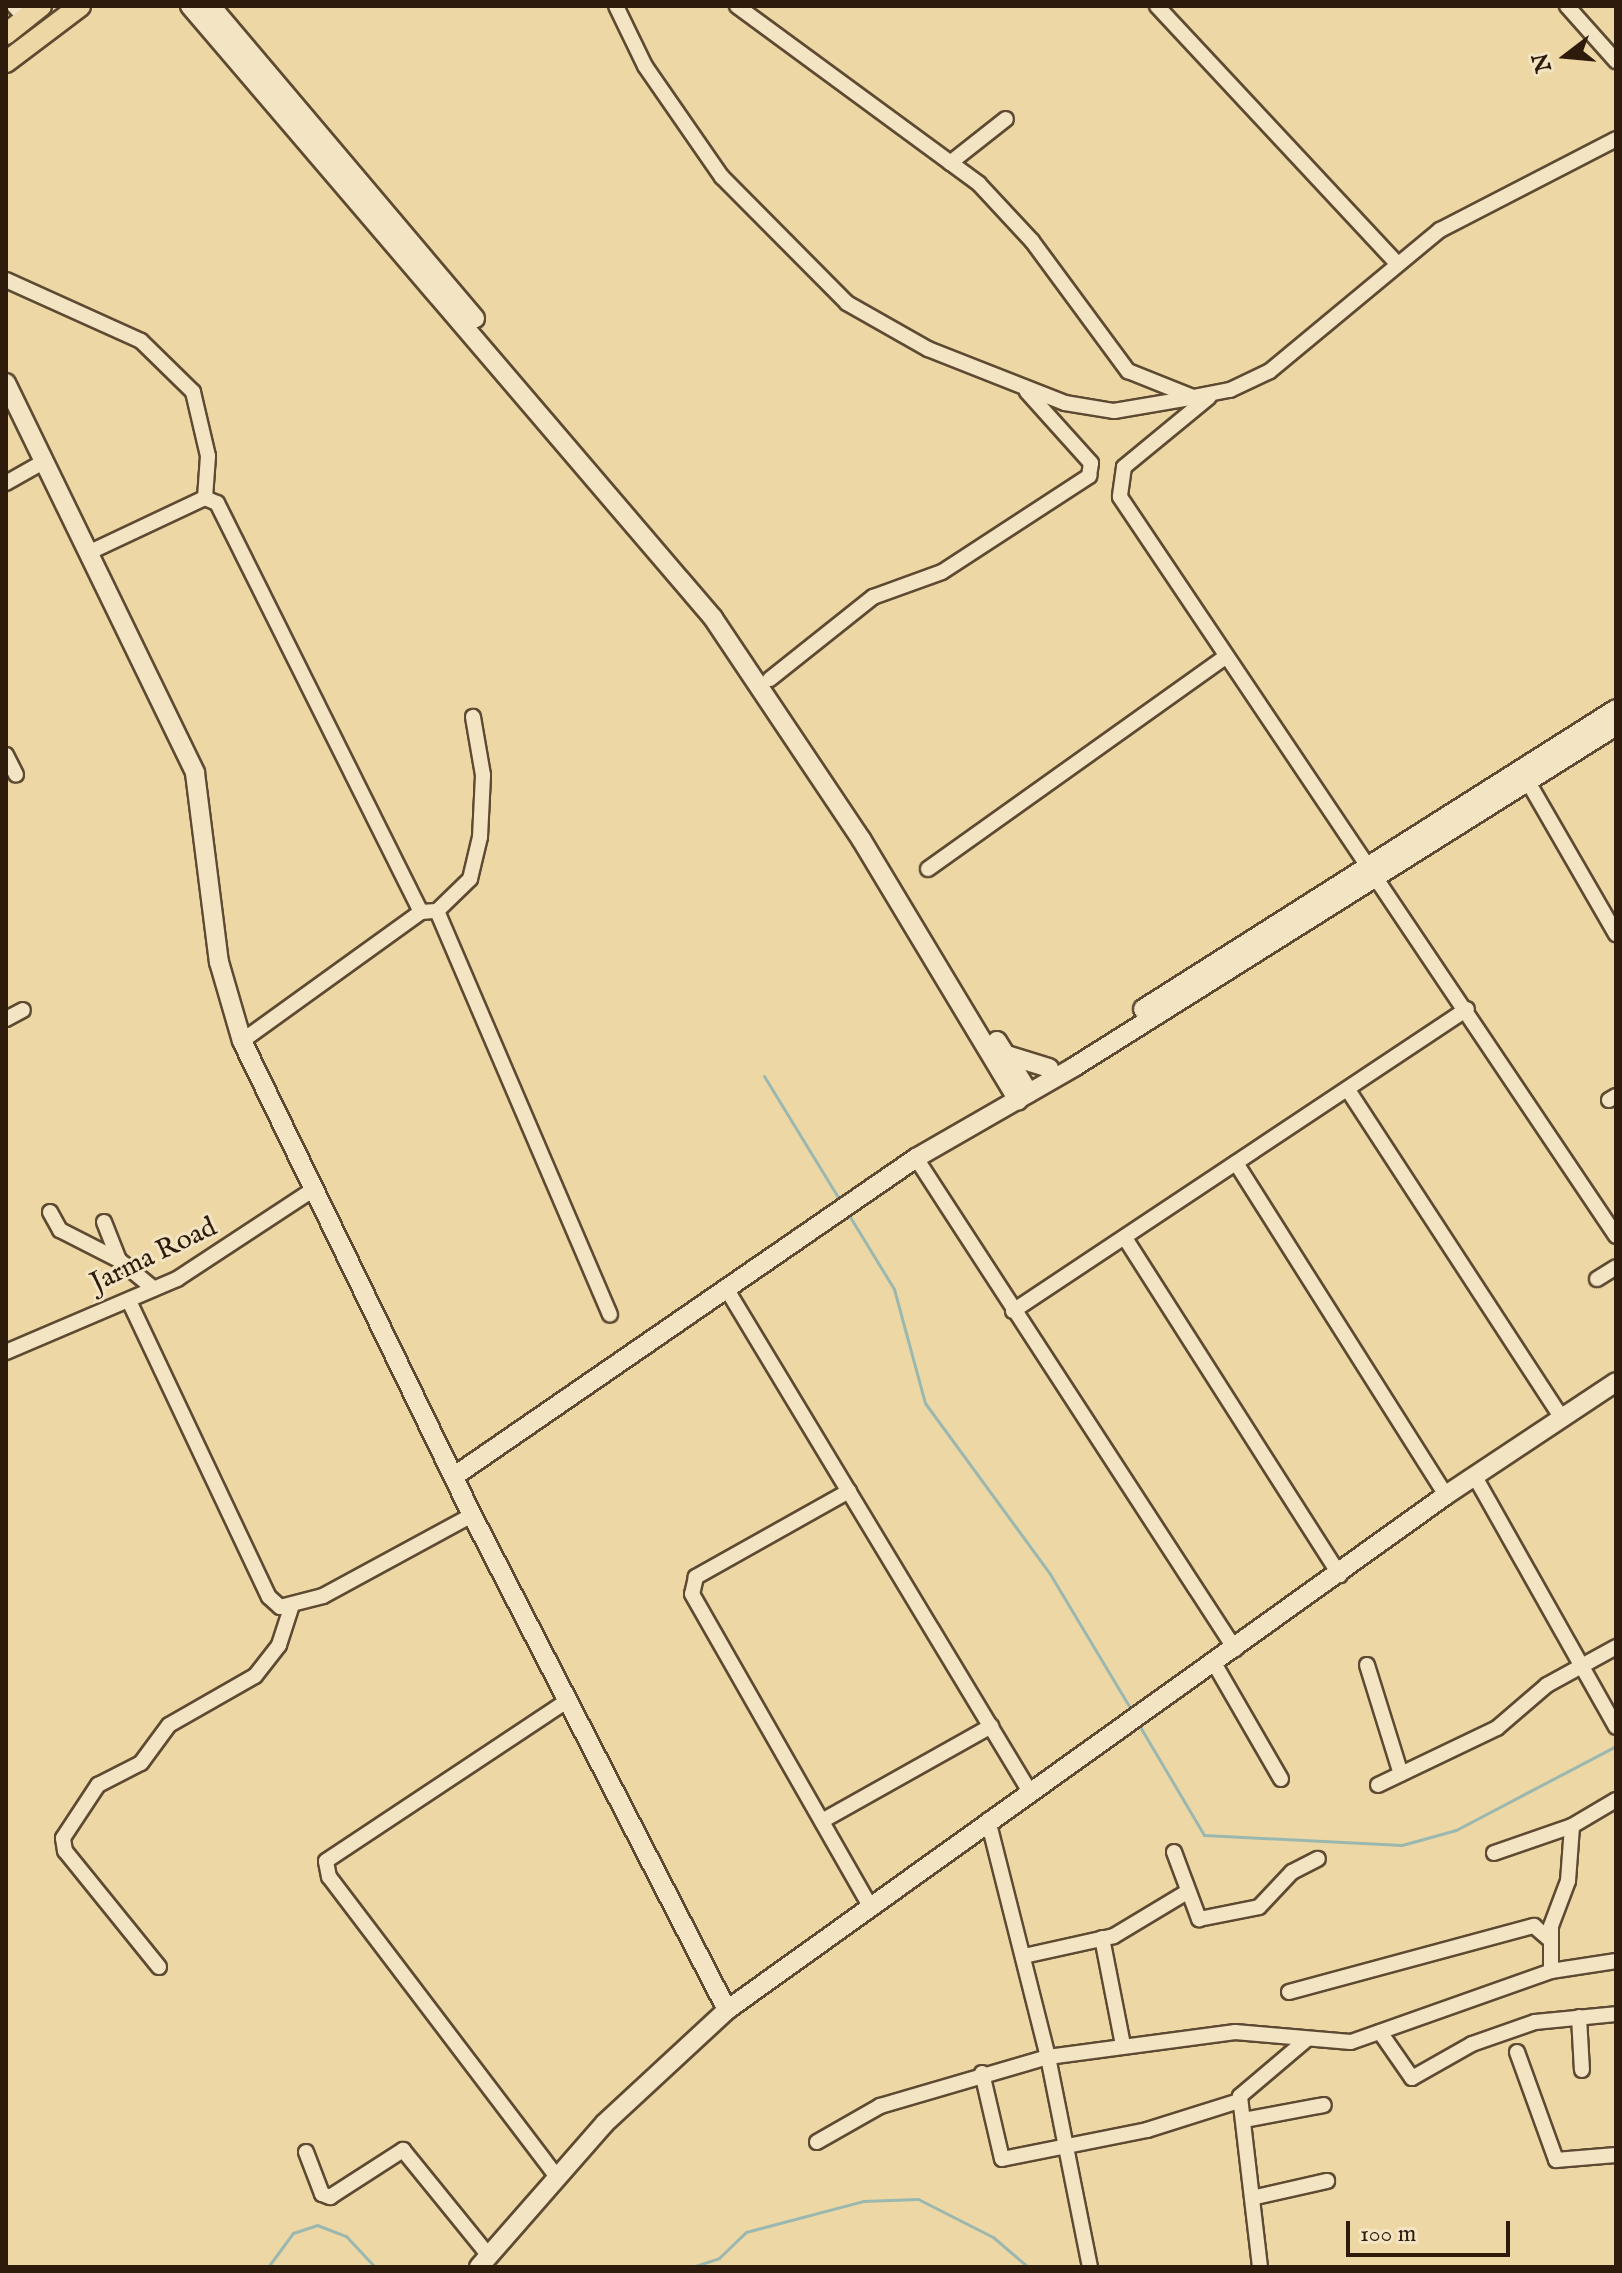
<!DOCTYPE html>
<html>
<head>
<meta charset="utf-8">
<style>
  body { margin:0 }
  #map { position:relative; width:1622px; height:2273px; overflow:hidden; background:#edd7a5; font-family:"IM FELL English",serif }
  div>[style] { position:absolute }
  .stream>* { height:3px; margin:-1.5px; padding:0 1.5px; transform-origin:1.5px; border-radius:1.5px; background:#9bb8b0 }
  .roads { filter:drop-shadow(2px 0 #5e4a32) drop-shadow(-2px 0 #5e4a32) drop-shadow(0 2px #5e4a32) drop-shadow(0 -2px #5e4a32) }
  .street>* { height:14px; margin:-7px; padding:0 7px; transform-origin:7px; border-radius:7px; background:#f3e5c4 }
  .secondary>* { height:18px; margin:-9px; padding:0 9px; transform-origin:9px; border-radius:9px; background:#f3e5c4 }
  .primary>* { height:20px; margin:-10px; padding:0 10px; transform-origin:10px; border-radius:10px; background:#edd7a5 }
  span { translate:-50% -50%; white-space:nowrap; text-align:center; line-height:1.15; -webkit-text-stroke:6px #f3e5c4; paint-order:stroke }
  .street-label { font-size:28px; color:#2f1b0b }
  .frame { position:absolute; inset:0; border:8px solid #2f1b0b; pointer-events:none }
  .north { position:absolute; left:1526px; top:16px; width:80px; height:80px; -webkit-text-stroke:6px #f3e5c4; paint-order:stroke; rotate:254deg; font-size:22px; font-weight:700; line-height:32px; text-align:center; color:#2f1b0b }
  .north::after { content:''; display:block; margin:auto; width:28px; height:36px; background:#2f1b0b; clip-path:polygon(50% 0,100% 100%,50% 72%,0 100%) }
  .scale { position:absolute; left:1346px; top:2221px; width:164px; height:36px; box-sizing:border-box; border:4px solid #2f1b0b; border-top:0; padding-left:10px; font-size:24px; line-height:28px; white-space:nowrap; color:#2f1b0b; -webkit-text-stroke:6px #f3e5c4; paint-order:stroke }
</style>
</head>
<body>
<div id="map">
  <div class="stream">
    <i style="left:764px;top:1076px;width:148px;rotate:58.6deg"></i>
    <i style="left:847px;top:1212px;width:90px;rotate:58.6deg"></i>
    <i style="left:894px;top:1289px;width:118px;rotate:74.8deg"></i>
    <i style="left:925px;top:1403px;width:212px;rotate:53.8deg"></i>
    <i style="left:1050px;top:1574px;width:160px;rotate:59.1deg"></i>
    <i style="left:1139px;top:1725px;width:128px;rotate:59.4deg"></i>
    <i style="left:1204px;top:1835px;width:198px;rotate:2.9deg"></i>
    <i style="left:1402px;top:1845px;width:56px;rotate:-15.5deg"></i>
    <i style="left:1456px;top:1830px;width:181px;rotate:-27.7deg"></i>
    <i style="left:268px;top:2267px;width:42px;rotate:-53.7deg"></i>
    <i style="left:293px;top:2233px;width:25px;rotate:-18deg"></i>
    <i style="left:317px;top:2225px;width:31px;rotate:21deg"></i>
    <i style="left:346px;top:2236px;width:42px;rotate:46.9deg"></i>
    <i style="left:692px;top:2267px;width:28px;rotate:-18deg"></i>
    <i style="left:719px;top:2258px;width:37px;rotate:-44deg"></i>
    <i style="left:746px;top:2232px;width:121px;rotate:-14.8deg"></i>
    <i style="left:863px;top:2201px;width:55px;rotate:-2.1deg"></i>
    <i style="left:918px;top:2199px;width:84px;rotate:26.9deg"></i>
    <i style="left:993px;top:2237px;width:46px;rotate:40.6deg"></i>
  </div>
  <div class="roads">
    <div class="street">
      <i style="left:14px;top:6px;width:18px;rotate:47deg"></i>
      <i style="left:616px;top:6px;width:67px;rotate:64.2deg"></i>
      <i style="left:645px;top:66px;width:135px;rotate:55.3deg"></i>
      <i style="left:722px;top:177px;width:177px;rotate:45.2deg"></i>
      <i style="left:847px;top:303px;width:93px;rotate:29.6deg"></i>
      <i style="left:928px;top:349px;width:147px;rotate:21.5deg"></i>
      <i style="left:1065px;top:403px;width:50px;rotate:9.3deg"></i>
      <i style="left:1114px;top:411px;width:77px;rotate:-9.7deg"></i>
      <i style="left:737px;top:6px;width:300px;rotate:36.3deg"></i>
      <i style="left:979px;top:184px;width:78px;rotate:47.1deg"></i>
      <i style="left:1032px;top:241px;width:162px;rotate:53.6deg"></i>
      <i style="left:1128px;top:371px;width:70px;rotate:21.8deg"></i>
      <i style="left:1193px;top:397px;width:38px;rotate:-11deg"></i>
      <i style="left:1230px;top:390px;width:44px;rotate:-25.4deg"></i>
      <i style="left:1270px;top:371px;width:221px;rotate:-39.7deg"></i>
      <i style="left:1440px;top:230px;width:198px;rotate:-27.3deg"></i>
      <i style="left:1157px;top:6px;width:349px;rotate:47deg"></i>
      <i style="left:1567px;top:6px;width:74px;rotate:48.3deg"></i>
      <i style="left:950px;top:163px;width:71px;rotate:-38.2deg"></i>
      <i style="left:6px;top:280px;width:148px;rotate:24.3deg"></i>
      <i style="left:141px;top:341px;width:73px;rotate:44.4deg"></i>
      <i style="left:193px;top:392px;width:66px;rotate:76.8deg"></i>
      <i style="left:208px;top:456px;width:42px;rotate:94.1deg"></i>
      <i style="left:1209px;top:397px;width:110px;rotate:140.5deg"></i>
      <i style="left:1124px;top:467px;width:30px;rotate:98deg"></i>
      <i style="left:1120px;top:497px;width:890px;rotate:56.13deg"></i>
      <i style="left:6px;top:483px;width:45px;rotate:-29.4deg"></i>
      <i style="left:90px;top:552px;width:127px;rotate:-25.2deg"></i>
      <i style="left:205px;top:498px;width:13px;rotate:23deg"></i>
      <i style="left:217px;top:503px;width:457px;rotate:63.5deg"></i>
      <i style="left:770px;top:679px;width:132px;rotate:-38.5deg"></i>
      <i style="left:873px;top:597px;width:73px;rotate:-19.9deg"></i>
      <i style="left:942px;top:572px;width:176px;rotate:-33.1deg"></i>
      <i style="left:1089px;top:476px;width:13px;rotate:-81deg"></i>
      <i style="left:1091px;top:463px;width:96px;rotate:-132deg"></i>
      <i style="left:6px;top:755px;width:22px;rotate:63deg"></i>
      <i style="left:1527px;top:780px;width:178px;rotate:60deg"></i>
      <i style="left:928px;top:869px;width:365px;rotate:-35.5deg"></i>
      <i style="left:437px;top:911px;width:46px;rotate:-44.1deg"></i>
      <i style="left:470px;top:879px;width:43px;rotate:-76.6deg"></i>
      <i style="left:480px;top:837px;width:62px;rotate:-87.2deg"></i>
      <i style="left:483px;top:775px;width:59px;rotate:-99.8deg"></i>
      <i style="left:6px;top:1019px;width:19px;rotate:-28deg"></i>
      <i style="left:242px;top:1041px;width:221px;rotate:-35.8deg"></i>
      <i style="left:421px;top:912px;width:16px;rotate:-4deg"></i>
      <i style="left:437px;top:911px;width:439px;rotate:66.8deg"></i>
      <i style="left:1348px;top:1090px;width:390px;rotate:56.9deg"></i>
      <i style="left:1609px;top:1100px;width:8px;rotate:-30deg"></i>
      <i style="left:916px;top:1158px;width:586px;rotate:56.99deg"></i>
      <i style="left:1236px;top:1163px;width:393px;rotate:57.7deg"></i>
      <i style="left:50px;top:1212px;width:21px;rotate:61deg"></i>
      <i style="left:60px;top:1230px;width:66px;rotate:27deg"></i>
      <i style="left:119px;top:1260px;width:45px;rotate:39.6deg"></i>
      <i style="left:104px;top:1222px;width:41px;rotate:68.5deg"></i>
      <i style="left:1125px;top:1238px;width:400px;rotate:57.5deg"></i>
      <i style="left:1597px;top:1279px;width:22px;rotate:-32deg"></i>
      <i style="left:726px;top:1288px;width:589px;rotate:58.9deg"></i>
      <i style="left:129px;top:1301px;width:327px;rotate:64.7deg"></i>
      <i style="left:269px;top:1597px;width:15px;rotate:42deg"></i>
      <i style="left:280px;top:1607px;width:44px;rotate:-14.3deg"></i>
      <i style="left:323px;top:1596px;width:170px;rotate:-28.5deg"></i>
      <i style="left:1013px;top:1311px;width:545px;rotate:-33.63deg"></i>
      <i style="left:6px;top:1352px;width:186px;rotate:-23.1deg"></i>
      <i style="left:177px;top:1279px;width:164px;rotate:-33.3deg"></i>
      <i style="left:1474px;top:1475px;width:289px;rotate:60.6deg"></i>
      <i style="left:849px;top:1491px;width:176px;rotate:150.7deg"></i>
      <i style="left:696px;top:1577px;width:17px;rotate:103deg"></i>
      <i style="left:692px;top:1594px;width:359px;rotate:60.3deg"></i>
      <i style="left:1214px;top:1663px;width:134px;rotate:60deg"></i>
      <i style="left:1367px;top:1665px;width:114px;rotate:72.7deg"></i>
      <i style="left:1378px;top:1785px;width:132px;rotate:-25.6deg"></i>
      <i style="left:1497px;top:1728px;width:66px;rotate:-40.7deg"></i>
      <i style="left:1547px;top:1685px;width:79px;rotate:-28.8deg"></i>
      <i style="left:988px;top:1820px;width:244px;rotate:75.8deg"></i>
      <i style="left:1048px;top:2057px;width:214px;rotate:78.7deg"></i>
      <i style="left:822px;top:1821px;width:194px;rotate:-29.3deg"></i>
      <i style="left:1174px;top:1852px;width:72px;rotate:69.5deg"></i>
      <i style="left:1199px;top:1919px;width:61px;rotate:-11.3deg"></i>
      <i style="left:1259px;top:1907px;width:48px;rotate:-46.7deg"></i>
      <i style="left:1292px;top:1872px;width:29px;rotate:-27deg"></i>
      <i style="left:1494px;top:1853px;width:83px;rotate:-19.1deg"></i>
      <i style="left:1572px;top:1826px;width:51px;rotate:-30.6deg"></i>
      <i style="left:1102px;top:1938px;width:109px;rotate:78.9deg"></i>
      <i style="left:1024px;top:1956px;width:92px;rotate:-12.5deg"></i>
      <i style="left:1114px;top:1936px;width:85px;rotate:-31.1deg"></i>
      <i style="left:159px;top:1967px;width:149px;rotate:-129deg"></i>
      <i style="left:65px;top:1851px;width:13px;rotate:-99deg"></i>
      <i style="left:63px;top:1838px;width:64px;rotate:-56.6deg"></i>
      <i style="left:98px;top:1785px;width:48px;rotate:-27.1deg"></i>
      <i style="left:141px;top:1763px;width:47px;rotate:-53.6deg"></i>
      <i style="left:169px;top:1725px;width:99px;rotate:-29.7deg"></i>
      <i style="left:255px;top:1676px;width:39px;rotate:-52deg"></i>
      <i style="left:279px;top:1645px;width:39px;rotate:-72deg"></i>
      <i style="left:1551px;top:1971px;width:45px;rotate:-90deg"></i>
      <i style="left:1551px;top:1926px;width:48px;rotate:-69.3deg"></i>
      <i style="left:1568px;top:1881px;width:55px;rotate:-85.8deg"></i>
      <i style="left:1289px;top:1992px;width:254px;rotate:-15.1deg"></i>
      <i style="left:1534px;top:1926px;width:21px;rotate:41deg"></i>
      <i style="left:1579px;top:2017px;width:53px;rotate:86.8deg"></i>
      <i style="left:1380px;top:2032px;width:56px;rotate:55.2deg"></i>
      <i style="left:1412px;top:2078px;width:69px;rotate:-29.5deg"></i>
      <i style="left:1472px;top:2044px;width:67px;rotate:-19.2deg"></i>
      <i style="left:1535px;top:2022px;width:81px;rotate:-5.6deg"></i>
      <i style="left:1517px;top:2052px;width:115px;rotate:70.1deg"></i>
      <i style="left:1556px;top:2160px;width:60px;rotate:-4.8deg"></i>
      <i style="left:982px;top:2073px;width:88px;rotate:76.9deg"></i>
      <i style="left:1002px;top:2159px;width:148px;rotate:-11.3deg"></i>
      <i style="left:1147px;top:2130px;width:96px;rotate:-17.5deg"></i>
      <i style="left:1244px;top:2120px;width:81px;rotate:-10.6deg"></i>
      <i style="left:817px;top:2142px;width:73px;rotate:-29.7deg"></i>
      <i style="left:880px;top:2106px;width:175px;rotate:-16.3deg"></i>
      <i style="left:1048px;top:2057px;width:189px;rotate:-7.6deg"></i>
      <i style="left:1235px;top:2032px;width:116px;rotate:4.9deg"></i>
      <i style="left:1351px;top:2042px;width:212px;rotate:-19.5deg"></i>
      <i style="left:1551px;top:1971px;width:66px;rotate:-8.7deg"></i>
      <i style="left:306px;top:2152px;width:45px;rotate:69.1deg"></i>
      <i style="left:322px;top:2194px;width:9px;rotate:21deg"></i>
      <i style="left:330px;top:2197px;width:87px;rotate:-32.8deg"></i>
      <i style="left:403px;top:2150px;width:136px;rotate:50.9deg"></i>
      <i style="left:557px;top:2177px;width:377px;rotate:-127.2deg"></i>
      <i style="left:329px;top:1877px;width:16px;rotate:-101deg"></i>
      <i style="left:326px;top:1861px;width:291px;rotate:-33.6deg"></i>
      <i style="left:1256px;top:2197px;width:73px;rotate:-12.7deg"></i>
      <i style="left:1260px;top:2267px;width:172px;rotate:-96.7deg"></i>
      <i style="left:1240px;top:2096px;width:87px;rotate:-40.3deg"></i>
    </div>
    <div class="secondary">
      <i style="left:190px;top:6px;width:805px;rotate:49.48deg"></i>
      <i style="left:713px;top:618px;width:266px;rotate:56.2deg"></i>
      <i style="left:861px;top:839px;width:305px;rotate:59deg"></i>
      <i style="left:211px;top:6px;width:409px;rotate:49.8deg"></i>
      <i style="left:6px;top:383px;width:433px;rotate:64.1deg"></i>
      <i style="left:195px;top:773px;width:191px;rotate:82.8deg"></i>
      <i style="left:219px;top:962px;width:82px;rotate:73.8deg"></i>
      <i style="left:242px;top:1041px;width:527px;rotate:64.12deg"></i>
      <i style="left:472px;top:1515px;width:557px;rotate:62.74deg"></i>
      <i style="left:1143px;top:1009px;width:560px;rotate:-32.38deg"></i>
      <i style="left:997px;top:1041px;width:61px;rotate:58.4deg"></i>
      <i style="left:1007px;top:1055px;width:44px;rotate:17.2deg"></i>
      <i style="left:456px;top:1475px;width:559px;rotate:-34.57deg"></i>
      <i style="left:916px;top:1158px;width:182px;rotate:-29.9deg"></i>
      <i style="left:1074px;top:1067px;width:640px;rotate:-32.18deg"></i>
      <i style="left:479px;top:2267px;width:191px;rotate:-48.8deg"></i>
      <i style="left:605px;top:2123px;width:166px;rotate:-42.8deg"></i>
      <i style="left:727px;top:2010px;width:884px;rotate:-35.61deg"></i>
      <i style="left:1446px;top:1495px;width:204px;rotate:-33.6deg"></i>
    </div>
    <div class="primary">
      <i style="left:6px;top:34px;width:45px;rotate:-38.7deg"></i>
      <i style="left:6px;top:62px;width:93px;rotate:-37.1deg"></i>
    </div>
  </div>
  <div class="street-label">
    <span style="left:154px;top:1256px;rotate:-26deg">Jarma Road</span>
  </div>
  <div class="frame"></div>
  <div class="north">N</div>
  <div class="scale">100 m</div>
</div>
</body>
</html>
